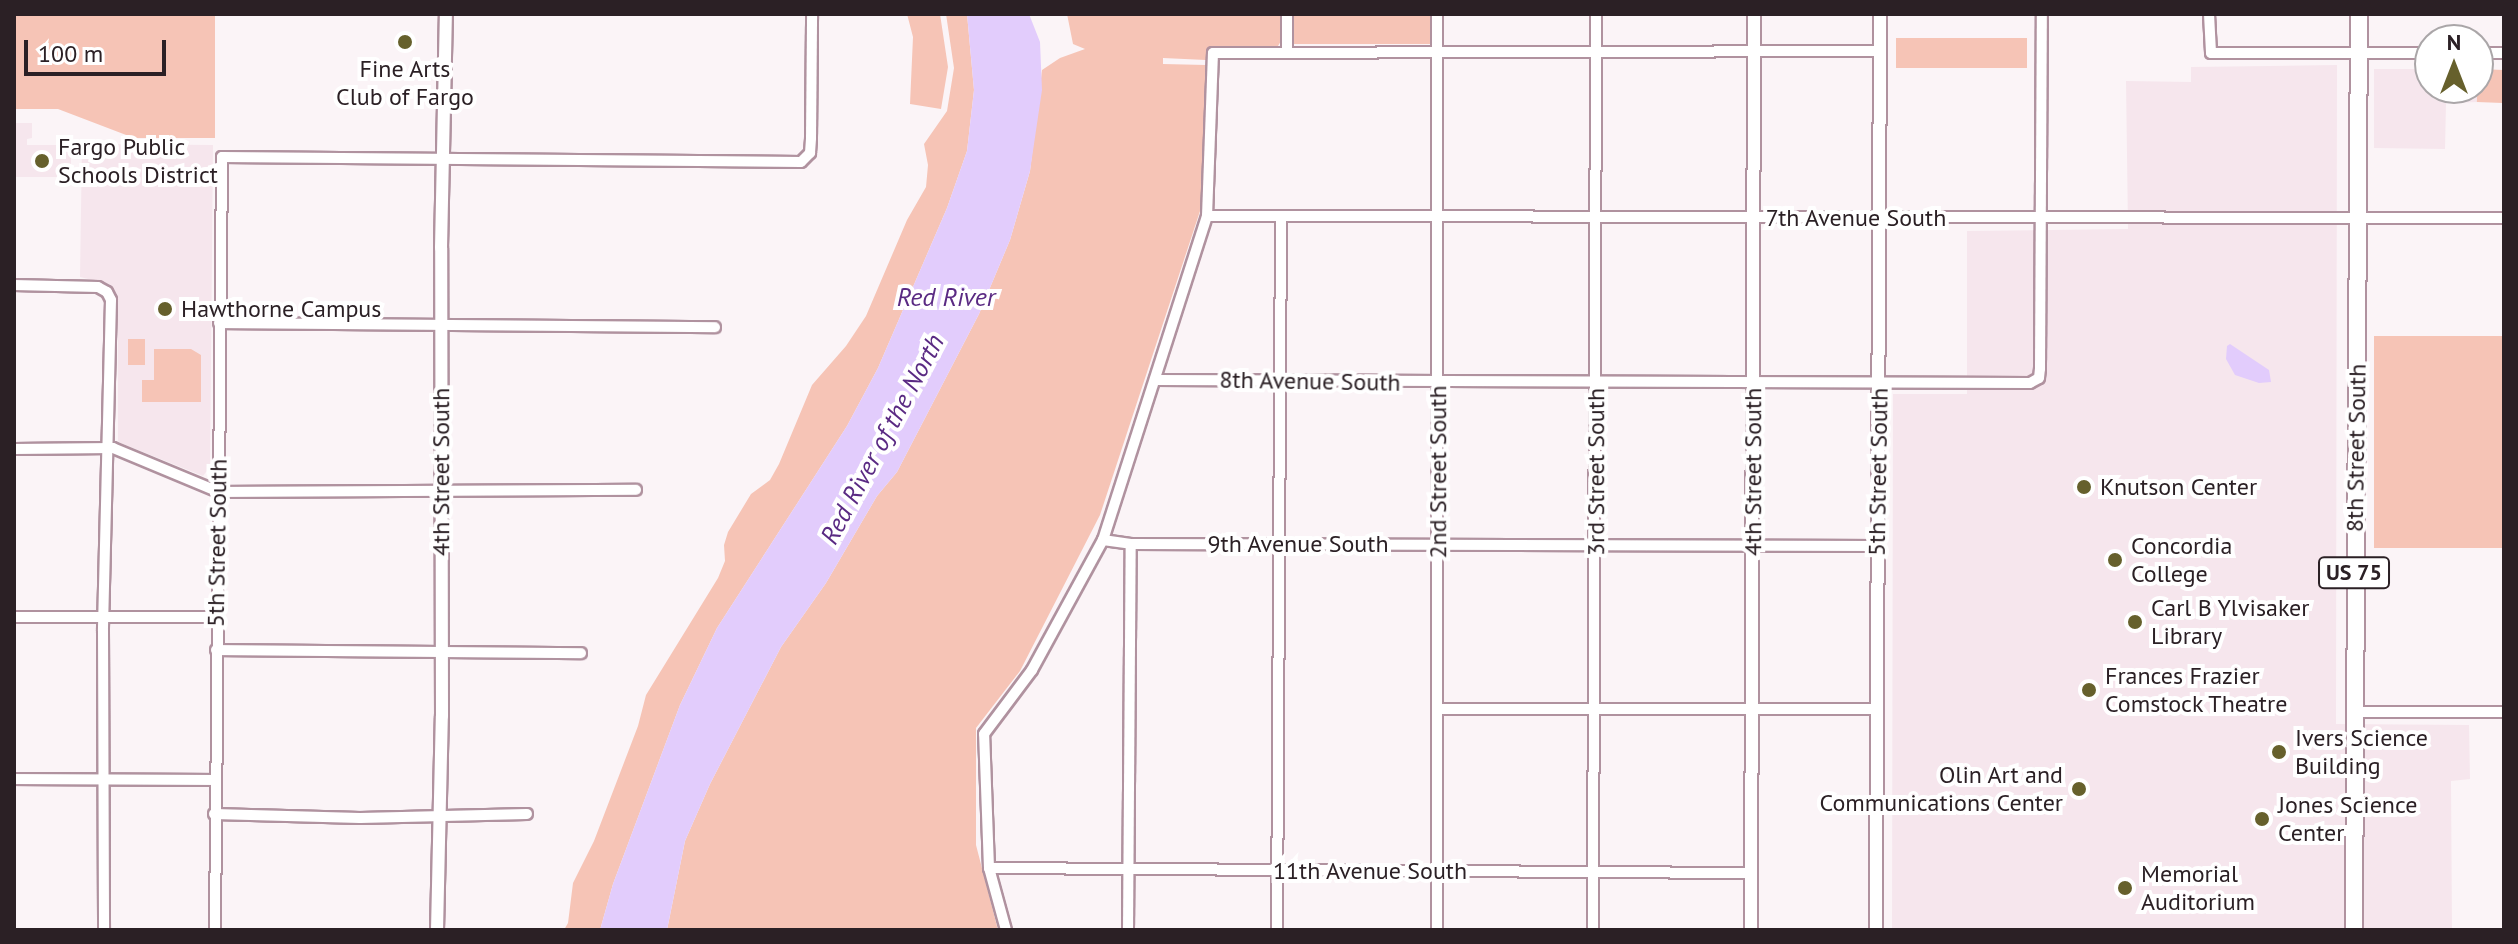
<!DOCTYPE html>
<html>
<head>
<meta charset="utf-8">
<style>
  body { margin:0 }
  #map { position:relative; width:2518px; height:944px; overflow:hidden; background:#fbf4f7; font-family:"PT Sans",sans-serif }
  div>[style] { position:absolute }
  .built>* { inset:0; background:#f6e6ed }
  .green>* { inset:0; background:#f6c4b6; transform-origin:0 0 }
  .water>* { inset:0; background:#e2ccfc }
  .roads { filter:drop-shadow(2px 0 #b0929f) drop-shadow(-2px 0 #b0929f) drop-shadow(0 2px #b0929f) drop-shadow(0 -2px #b0929f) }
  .minor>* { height:10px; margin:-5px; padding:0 5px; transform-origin:5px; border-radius:5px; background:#fff }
  .tertiary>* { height:12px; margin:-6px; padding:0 6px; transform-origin:6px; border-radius:6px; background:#fff }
  .primary>* { height:16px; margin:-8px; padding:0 8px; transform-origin:8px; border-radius:8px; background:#fff }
  .dots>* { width:22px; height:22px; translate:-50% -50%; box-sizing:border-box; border:4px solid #fff; border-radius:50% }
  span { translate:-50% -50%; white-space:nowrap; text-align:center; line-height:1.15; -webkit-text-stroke:8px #fff; paint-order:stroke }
  .shield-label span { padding:2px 6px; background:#fff; border:2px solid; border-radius:6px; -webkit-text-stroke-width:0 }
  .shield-label { font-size:22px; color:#2b2025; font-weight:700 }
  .poi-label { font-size:24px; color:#2b2025 }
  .left { translate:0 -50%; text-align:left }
  .right { translate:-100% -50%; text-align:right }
  .street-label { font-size:24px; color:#2b2025 }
  .water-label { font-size:26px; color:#5a2a83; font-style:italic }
  .frame { position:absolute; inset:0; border:16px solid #2b2025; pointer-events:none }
  .north { position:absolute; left:2414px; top:24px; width:80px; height:80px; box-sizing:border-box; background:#fff; border:2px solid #aaa6a8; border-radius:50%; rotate:0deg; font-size:22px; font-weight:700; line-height:32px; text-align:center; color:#2b2025 }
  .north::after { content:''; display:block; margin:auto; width:28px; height:36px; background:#66602c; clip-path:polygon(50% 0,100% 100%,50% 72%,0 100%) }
  .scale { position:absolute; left:24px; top:40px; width:142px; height:36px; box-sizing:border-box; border:4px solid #2b2025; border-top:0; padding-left:10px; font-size:24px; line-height:28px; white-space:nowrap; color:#2b2025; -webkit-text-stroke:6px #fff; paint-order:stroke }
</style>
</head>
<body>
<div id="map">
  <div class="built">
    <i style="clip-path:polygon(2337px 65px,2336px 724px,2469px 725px,2470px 779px,2451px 781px,2452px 930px,1892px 930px,1893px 394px,1967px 394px,1967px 231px,2128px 229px,2126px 81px,2191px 82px,2191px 67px)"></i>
    <i style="clip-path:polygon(2374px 69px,2430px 69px,2430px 88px,2478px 88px,2478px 69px,2479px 102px,2446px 103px,2445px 149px,2374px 148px)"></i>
    <i style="clip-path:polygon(14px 123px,32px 123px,32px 138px,27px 139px,27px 145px,71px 145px,71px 177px,14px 177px)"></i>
    <i style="clip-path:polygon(82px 144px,213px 145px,210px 467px,203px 476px,118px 442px,118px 296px,109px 284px,80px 277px)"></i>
  </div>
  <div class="green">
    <i style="clip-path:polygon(14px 14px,215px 14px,215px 138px,134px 138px,58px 109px,14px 109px)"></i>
    <i style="clip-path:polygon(907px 14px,940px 14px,948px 67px,941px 109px,910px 104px,913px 37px)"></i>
    <i style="clip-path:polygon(946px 14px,967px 14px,974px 90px,967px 151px,947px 208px,878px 368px,847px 426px,717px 628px,680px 705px,613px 884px,600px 930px,564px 930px,568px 923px,573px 883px,594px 841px,638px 726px,646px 695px,718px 578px,725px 561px,724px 545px,728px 532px,751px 494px,770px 480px,779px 464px,812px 385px,846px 346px,866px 316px,907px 220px,926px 187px,928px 165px,924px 144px,947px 111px,954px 68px)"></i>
    <i style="clip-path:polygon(1067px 14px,1282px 14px,1281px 41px,1278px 46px,1216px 46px,1208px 53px,1206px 60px,1163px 58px,1163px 64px,1206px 65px,1202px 205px,1100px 515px,1020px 671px,976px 728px,976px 845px,998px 930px,667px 930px,685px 841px,710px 784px,781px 647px,826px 583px,877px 496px,897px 472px,979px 314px,1010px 240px,1030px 171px,1042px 70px,1060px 58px,1085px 49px,1073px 44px)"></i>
    <i style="left:1294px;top:14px;width:136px;height:30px"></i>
    <i style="left:2027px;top:38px;width:30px;height:131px;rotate:90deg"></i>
    <i style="left:2478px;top:69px;width:26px;height:33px;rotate:2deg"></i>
    <i style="left:2504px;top:336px;width:212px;height:130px;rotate:90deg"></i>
    <i style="left:128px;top:339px;width:17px;height:26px"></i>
    <i style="clip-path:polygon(154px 349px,191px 349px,201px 355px,201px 402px,142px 402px,142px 380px,154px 380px)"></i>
  </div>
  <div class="water">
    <i style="clip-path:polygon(967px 14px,1029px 14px,1040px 42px,1042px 90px,1030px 171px,1010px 240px,979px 314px,897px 472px,877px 496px,826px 583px,781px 647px,710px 784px,685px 841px,667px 930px,600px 930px,613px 884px,680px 705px,717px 628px,847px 426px,878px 368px,947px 208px,967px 151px,974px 90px)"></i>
    <i style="clip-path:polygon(2230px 344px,2269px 370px,2271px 382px,2259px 383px,2235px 375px,2226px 359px,2227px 346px)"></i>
  </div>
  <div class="roads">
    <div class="minor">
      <i style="left:1287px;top:14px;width:38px;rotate:90deg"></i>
      <i style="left:2209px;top:14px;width:39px;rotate:87deg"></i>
      <i style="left:2211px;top:53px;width:219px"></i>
      <i style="left:2478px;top:53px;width:26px"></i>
      <i style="left:1207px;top:216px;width:1297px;rotate:0.09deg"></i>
      <i style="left:14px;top:285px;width:84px;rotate:1.4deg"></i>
      <i style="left:98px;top:287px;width:10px;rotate:29deg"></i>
      <i style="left:107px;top:292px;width:9px;rotate:63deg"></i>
      <i style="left:111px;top:300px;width:331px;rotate:91.4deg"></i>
      <i style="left:103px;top:631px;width:299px;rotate:89.8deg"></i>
      <i style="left:219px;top:323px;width:496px;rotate:0.5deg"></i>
      <i style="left:1156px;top:380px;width:874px;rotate:0.2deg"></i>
      <i style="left:2030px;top:383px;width:10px;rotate:-29deg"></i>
      <i style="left:2039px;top:378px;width:9px;rotate:-84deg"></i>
      <i style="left:2040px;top:369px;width:355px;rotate:-89.7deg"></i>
      <i style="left:14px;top:449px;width:99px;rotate:-0.6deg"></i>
      <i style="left:113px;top:448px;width:115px;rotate:22.5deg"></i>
      <i style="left:219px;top:492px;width:417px;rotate:-0.3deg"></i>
      <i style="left:1103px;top:540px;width:28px;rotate:8deg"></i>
      <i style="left:1131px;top:544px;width:746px;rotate:0.15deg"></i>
      <i style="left:14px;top:617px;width:202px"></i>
      <i style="left:216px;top:650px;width:365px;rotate:0.5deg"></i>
      <i style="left:1438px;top:709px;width:438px"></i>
      <i style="left:2353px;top:712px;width:151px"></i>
      <i style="left:14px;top:779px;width:200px;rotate:0.3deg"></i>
      <i style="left:214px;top:814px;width:146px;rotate:1.6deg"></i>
      <i style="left:360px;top:818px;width:167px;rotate:-1.4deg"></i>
      <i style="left:989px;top:868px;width:763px;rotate:0.38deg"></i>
      <i style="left:215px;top:930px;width:773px;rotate:-89.48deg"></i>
      <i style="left:222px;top:157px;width:579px;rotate:0.49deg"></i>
      <i style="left:801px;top:162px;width:13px;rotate:-45deg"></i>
      <i style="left:810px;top:153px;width:15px;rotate:-86deg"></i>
      <i style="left:811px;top:138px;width:124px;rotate:-89.5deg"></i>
      <i style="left:1006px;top:930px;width:64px;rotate:-105.3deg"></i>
      <i style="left:989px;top:868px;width:134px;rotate:-92.1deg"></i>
      <i style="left:984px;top:734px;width:80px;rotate:-53.1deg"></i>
      <i style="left:1032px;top:670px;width:148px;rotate:-61.4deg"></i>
      <i style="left:1103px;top:540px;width:340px;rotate:-72.2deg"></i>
      <i style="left:1207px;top:216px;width:163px;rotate:-87.9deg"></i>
      <i style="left:1213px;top:53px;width:667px;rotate:-0.17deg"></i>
      <i style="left:1128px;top:930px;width:386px;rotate:-89.6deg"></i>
      <i style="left:1277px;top:930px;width:713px;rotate:-89.68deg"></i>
      <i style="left:1437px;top:930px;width:916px;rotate:-90deg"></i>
      <i style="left:1593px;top:930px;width:916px;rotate:-89.81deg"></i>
    </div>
    <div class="tertiary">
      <i style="left:437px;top:930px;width:214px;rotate:-88.7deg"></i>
      <i style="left:442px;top:716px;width:468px;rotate:-90.1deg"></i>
      <i style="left:441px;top:248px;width:234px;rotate:-88.8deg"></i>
      <i style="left:1751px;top:930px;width:916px;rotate:-89.81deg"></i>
      <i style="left:1876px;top:930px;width:916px;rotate:-89.75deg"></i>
    </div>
    <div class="primary">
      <i style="left:2354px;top:930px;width:916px;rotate:-89.69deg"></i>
    </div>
  </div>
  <div class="dots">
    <i style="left:405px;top:42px;background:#66602c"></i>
    <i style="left:42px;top:161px;background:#66602c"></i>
    <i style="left:165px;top:309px;background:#66602c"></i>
    <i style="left:2084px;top:487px;background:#66602c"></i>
    <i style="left:2115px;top:560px;background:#66602c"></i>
    <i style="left:2135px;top:622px;background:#66602c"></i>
    <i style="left:2089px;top:690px;background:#66602c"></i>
    <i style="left:2279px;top:752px;background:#66602c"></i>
    <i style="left:2079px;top:789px;background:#66602c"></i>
    <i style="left:2262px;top:819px;background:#66602c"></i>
    <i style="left:2125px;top:888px;background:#66602c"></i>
  </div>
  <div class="shield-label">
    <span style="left:2354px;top:573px">US 75</span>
  </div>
  <div class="poi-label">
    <span style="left:405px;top:83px">Fine Arts<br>Club of Fargo</span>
    <span class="left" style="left:58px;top:161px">Fargo Public<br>Schools District</span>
    <span class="left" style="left:181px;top:309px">Hawthorne Campus</span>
    <span class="left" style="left:2100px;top:487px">Knutson Center</span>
    <span class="left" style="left:2131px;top:560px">Concordia<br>College</span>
    <span class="left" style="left:2151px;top:622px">Carl B Ylvisaker<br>Library</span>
    <span class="left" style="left:2105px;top:690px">Frances Frazier<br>Comstock Theatre</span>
    <span class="left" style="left:2295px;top:752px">Ivers Science<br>Building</span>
    <span class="right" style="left:2063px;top:789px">Olin Art and<br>Communications Center</span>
    <span class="left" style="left:2278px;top:819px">Jones Science<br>Center</span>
    <span class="left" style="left:2141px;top:888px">Memorial<br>Auditorium</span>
  </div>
  <div class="street-label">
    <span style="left:1856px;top:218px">7th Avenue South</span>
    <span style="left:1310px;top:381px;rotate:1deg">8th Avenue South</span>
    <span style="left:2356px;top:448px;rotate:-89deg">8th Street South</span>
    <span style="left:441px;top:472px;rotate:-90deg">4th Street South</span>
    <span style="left:1438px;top:472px;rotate:-90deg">2nd Street South</span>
    <span style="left:1596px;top:472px;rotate:-90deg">3rd Street South</span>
    <span style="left:1753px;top:472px;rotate:-90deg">4th Street South</span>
    <span style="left:1878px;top:472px;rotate:-89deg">5th Street South</span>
    <span style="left:217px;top:543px;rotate:-89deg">5th Street South</span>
    <span style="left:1298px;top:544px">9th Avenue South</span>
    <span style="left:1370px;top:871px">11th Avenue South</span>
  </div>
  <div class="water-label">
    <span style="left:946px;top:297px">Red River</span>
    <span style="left:882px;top:439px;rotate:-62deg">Red River of the North</span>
  </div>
  <div class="frame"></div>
  <div class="north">N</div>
  <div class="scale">100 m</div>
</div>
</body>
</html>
